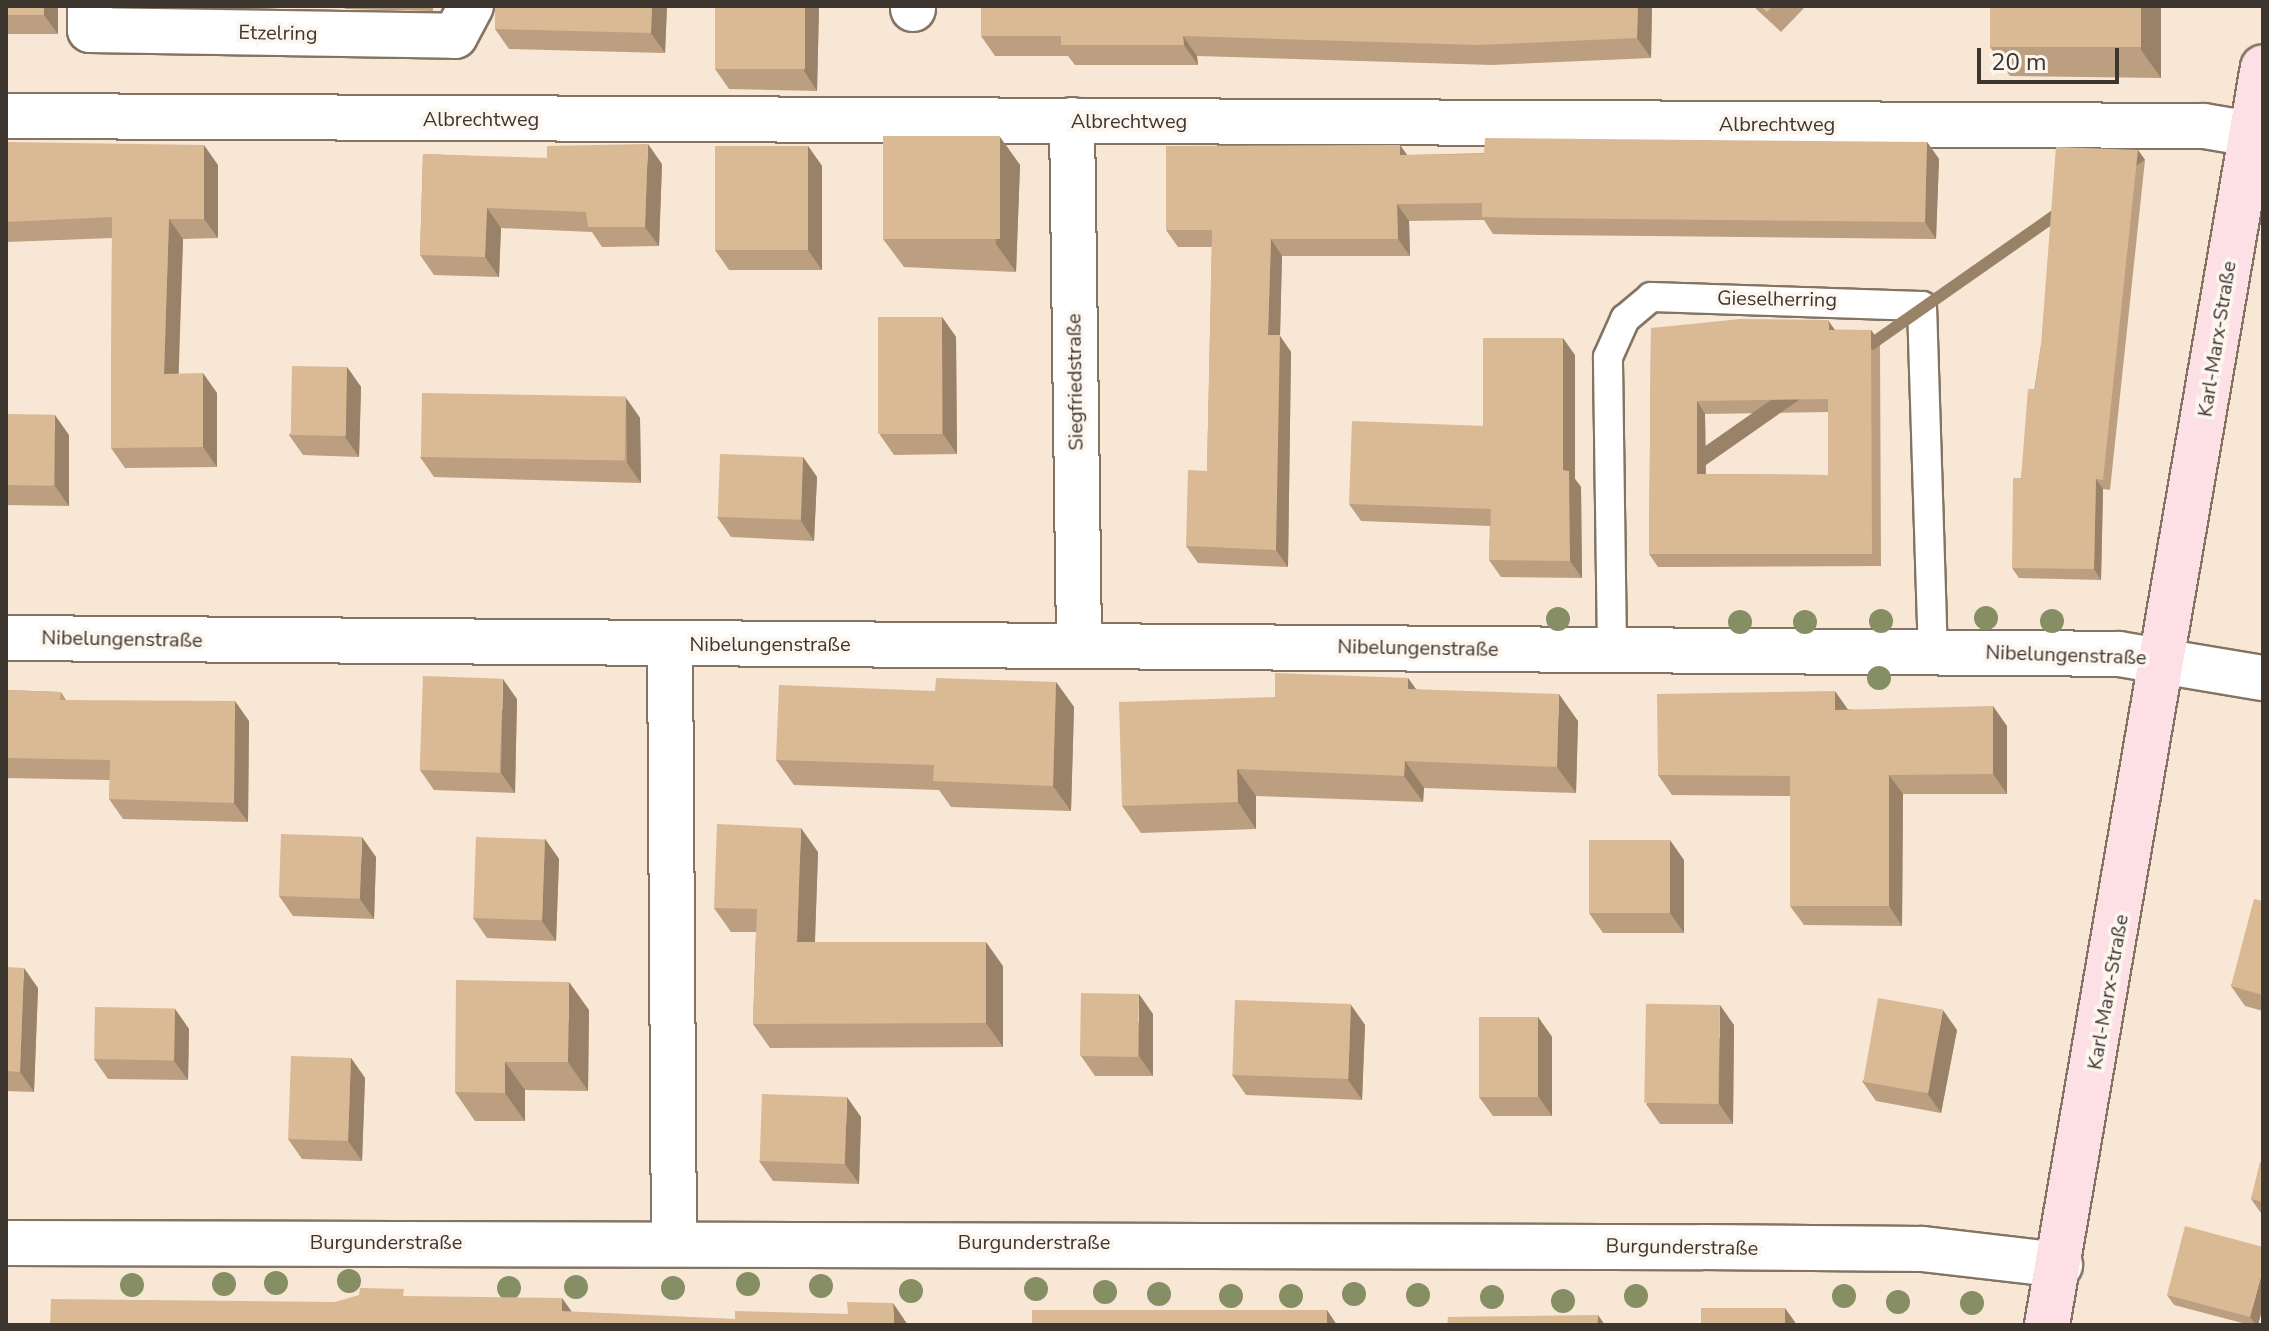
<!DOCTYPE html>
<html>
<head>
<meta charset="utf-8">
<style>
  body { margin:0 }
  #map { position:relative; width:2269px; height:1331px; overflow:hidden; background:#f8e7d5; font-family:"Nunito Sans",sans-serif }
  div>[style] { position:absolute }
  .roads { filter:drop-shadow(2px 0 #837464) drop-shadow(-2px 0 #837464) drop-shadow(0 2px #837464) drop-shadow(0 -2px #837464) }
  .service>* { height:28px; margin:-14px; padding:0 14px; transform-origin:14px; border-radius:14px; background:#fff }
  .minor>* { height:44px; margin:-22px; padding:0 22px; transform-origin:22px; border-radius:22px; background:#fff }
  .secondary>* { height:44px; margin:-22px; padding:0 22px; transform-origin:22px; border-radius:22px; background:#fce0e6 }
  .trees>* { width:24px; height:24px; margin:-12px; border-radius:50%; background:#868e64 }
  .wall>* { inset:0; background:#bb9f80; transform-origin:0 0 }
  .shaded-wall>* { inset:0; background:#998268; transform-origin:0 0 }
  .building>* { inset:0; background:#dab995; transform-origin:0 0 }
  span { translate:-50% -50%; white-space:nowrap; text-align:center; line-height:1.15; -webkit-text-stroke:7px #fdf6ef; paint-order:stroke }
  .street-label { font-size:20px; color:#3d362f }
  .frame { position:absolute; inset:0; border:8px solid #3d362f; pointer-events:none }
  .scale { position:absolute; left:1977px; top:48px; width:142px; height:36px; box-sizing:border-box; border:4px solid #3d362f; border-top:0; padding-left:10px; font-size:24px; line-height:28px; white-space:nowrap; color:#3d362f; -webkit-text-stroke:6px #fdf6ef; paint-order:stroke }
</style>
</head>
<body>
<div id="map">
  <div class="roads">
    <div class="service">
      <i style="left:1612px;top:649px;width:292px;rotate:-90.8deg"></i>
      <i style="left:1608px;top:357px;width:42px;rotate:-65.9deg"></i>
      <i style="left:1625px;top:319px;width:34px;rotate:-40deg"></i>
      <i style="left:1651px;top:297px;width:271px;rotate:1.9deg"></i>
      <i style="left:1922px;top:306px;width:346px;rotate:88.2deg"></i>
    </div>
    <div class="minor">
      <i style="left:90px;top:6px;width:24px;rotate:90deg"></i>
      <i style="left:90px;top:30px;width:365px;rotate:0.9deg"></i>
      <i style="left:455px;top:36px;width:34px;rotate:-62deg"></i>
      <i style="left:913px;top:9px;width:3px;rotate:-90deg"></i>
      <i style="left:6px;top:116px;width:2198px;rotate:0.26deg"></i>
      <i style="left:2204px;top:126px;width:60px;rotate:9.6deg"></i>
      <i style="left:1072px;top:120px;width:523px;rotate:89.23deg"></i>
      <i style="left:6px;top:638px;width:2113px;rotate:0.43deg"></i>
      <i style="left:2119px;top:654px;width:146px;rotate:9.5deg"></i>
      <i style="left:670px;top:644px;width:596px;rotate:89.62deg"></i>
      <i style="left:6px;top:1243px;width:1696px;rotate:0.14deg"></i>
      <i style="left:1702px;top:1247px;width:220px;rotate:0.5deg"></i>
      <i style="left:1922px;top:1249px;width:139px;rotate:6.6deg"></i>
    </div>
    <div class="secondary">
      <i style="left:2047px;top:1325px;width:1276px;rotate:-80.26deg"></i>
    </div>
  </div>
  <div class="trees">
    <i style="left:1986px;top:618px"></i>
    <i style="left:1558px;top:619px"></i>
    <i style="left:1881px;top:621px"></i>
    <i style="left:2052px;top:621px"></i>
    <i style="left:1740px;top:622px"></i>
    <i style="left:1805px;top:622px"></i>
    <i style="left:1879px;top:678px"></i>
    <i style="left:349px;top:1281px"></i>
    <i style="left:276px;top:1283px"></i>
    <i style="left:224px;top:1284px"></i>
    <i style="left:748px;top:1284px"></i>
    <i style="left:132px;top:1285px"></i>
    <i style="left:821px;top:1286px"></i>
    <i style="left:576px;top:1287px"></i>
    <i style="left:509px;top:1288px"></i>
    <i style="left:673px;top:1288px"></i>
    <i style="left:1036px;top:1289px"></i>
    <i style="left:911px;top:1291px"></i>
    <i style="left:1105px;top:1292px"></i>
    <i style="left:1159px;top:1294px"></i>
    <i style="left:1354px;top:1294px"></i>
    <i style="left:1418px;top:1295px"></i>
    <i style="left:1231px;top:1296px"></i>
    <i style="left:1291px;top:1296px"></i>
    <i style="left:1636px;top:1296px"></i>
    <i style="left:1844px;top:1296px"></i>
    <i style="left:1492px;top:1297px"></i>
    <i style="left:1563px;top:1301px"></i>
    <i style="left:1898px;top:1302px"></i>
    <i style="left:1972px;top:1303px"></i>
  </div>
  <div class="wall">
    <i style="left:6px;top:6px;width:52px;height:28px"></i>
    <i style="clip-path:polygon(343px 6px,433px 6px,433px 11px,345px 9px)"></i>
    <i style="clip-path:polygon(495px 6px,667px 6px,665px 53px,509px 49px,495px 29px)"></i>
    <i style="clip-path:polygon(715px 6px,819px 6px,817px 91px,729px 89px,715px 69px)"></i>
    <i style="clip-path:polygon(981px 6px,1652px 6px,1651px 58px,1492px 65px,1197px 56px,1198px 65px,1075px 65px,1068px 56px,995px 56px,981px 36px)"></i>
    <i style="clip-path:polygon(1753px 6px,1806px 6px,1781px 32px)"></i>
    <i style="clip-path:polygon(1990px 6px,2161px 6px,2161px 78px,2010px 76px,1990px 47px)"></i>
    <i style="clip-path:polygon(1000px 137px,1020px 165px,1016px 272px,904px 267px,883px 239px)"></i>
    <i style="clip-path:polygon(6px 142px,218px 165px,218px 238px,183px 239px,178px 374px,217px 393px,217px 467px,125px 468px,111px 448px,112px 238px,7px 242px)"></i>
    <i style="clip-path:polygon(1927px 142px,1939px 159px,1936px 239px,1540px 235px,1493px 234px,1484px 220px,1409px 221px,1410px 256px,1282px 256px,1280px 336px,1291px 352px,1288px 567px,1198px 563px,1186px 546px,1207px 471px,1212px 247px,1178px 247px,1166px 230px,1400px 145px,1407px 155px)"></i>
    <i style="clip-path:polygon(808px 146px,822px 166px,822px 270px,729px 270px,715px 250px)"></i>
    <i style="clip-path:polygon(2138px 150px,2145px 160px,2110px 490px,2103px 489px,2101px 580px,2019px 578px,2012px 568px,2021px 478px,2041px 345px)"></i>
    <i style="clip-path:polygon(423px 154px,662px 164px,659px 246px,602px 247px,592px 232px,501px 228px,499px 277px,434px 275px,420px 255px)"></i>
    <i style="clip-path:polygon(942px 317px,956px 337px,957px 454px,894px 455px,880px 435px)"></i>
    <i style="clip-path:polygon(evenodd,1651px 328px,1871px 330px,1880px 343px,1881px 566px,1658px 567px,1649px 554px,1651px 328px,1828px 412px,1828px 475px,1706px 474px,1705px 414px,1828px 412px)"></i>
    <i style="clip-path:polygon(1575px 355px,1575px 479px,1581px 487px,1582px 578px,1501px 577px,1489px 560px,1490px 526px,1361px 521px,1349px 504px,1483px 426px)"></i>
    <i style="clip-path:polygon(347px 367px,361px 387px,359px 457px,303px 455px,289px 435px)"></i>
    <i style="clip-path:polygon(626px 398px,640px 418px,641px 483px,434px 477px,420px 457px)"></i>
    <i style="clip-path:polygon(6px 414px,69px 435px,69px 506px,6px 505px)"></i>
    <i style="clip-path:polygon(803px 457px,817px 477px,814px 541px,731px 537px,717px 517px)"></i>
    <i style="clip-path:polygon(1408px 678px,1416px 689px,1578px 721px,1576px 793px,1424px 788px,1423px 802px,1256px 796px,1256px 829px,1141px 833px,1122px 806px,1275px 697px)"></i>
    <i style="clip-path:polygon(1056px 682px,1074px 707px,1071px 811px,951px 807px,939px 790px,794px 785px,776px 760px,935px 691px)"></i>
    <i style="clip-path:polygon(6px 690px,61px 692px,66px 700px,249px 721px,248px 822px,123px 819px,109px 799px,110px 780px,6px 778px)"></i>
    <i style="clip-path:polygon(517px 699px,515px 793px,434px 790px,420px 770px)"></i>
    <i style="clip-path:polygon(1847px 709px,2007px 726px,2007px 794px,1903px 794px,1902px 926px,1804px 925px,1790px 906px,1790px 796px,1672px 795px,1658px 775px)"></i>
    <i style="clip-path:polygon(545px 839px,559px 859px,556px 941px,487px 938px,473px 918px)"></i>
    <i style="clip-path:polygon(818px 852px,815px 942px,1003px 966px,1003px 1047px,770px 1048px,753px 1024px,756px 932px,731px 932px,714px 908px)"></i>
    <i style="clip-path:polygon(376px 857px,374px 919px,293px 916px,279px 896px)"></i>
    <i style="clip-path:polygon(1684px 860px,1684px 933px,1603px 933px,1589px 913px)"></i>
    <i style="clip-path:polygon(2263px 901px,2263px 1011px,2245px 1006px,2231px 986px)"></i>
    <i style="clip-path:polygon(6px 967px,38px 988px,34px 1092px,6px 1091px)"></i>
    <i style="clip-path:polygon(1351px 1005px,1365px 1025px,1362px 1100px,1246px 1095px,1232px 1075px)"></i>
    <i style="clip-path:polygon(175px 1009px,189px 1029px,188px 1080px,108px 1079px,94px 1059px)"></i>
    <i style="clip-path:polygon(589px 1010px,588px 1091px,525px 1090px,525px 1121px,475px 1121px,455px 1092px)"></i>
    <i style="clip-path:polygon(1153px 1014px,1153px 1076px,1095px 1076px,1081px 1056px)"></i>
    <i style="clip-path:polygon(1538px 1017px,1552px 1037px,1552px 1116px,1493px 1116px,1479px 1097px)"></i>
    <i style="clip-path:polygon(1734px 1025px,1733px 1124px,1660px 1124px,1646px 1104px)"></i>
    <i style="clip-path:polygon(1957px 1030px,1941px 1113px,1876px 1101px,1862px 1081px)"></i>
    <i style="clip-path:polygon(351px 1058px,365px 1078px,362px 1161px,302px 1159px,288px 1139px)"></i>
    <i style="clip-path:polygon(861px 1117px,859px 1184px,773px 1181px,759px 1161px)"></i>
    <i style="clip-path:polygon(2263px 1163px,2263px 1216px,2251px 1199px)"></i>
    <i style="clip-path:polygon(2167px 1295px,2263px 1306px,2258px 1325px,2250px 1325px,2174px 1305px)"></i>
  </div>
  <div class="shaded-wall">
    <i style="clip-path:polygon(44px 6px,58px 6px,58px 34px,44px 15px)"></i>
    <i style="clip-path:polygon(652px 6px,667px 6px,665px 53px,651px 33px)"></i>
    <i style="clip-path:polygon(805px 6px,819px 6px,819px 7px,817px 91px,804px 71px)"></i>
    <i style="clip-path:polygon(1638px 6px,1652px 6px,1651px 58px,1637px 38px)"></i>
    <i style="clip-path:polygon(2141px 6px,2161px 6px,2161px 78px,2141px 50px)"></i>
    <i style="clip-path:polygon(1183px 36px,1197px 56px,1198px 65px,1184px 45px)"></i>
    <i style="clip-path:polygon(1000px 137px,1020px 165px,1016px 272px,996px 244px)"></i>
    <i style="clip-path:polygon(1927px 142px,1939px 159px,1936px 239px,1925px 222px)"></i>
    <i style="clip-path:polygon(648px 144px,662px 164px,659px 246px,645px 227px)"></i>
    <i style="clip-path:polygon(204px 145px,218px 165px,218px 238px,204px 219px)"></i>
    <i style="clip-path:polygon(1400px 145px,1412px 162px,1400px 155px)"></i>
    <i style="clip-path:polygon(808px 146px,822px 166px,822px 270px,808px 250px)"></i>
    <i style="left:2138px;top:150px;width:12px;height:332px;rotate:55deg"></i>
    <i style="clip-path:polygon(1397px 204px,1409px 221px,1410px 256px,1398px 239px)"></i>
    <i style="clip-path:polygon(487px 208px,501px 228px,499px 277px,485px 257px)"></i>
    <i style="clip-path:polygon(169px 219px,183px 239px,178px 394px,164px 374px)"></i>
    <i style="clip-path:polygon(1271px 239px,1282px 256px,1280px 336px,1291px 352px,1288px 567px,1276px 550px,1268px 335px)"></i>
    <i style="clip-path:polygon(942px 317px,956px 337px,957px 454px,943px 434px)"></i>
    <i style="clip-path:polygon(1828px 320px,1837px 333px,1829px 330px)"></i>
    <i style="left:1871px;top:330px;width:16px;height:224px;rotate:55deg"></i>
    <i style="clip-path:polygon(1563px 338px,1575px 355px,1575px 479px,1581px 487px,1582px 578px,1570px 561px,1563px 470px)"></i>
    <i style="clip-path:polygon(347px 367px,361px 387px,359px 457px,345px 437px)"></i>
    <i style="clip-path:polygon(203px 373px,217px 393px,217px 467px,203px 447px)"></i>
    <i style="clip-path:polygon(626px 398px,640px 418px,641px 483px,627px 463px)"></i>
    <i style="clip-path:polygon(1697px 401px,1705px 414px,1706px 487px,1697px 474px)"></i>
    <i style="clip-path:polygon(55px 415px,69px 435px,69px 506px,55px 486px)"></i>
    <i style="clip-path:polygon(803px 457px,817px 477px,814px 541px,801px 521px)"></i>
    <i style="clip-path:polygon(2096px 479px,2103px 489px,2101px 580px,2094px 569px)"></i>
    <i style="clip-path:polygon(1408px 678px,1427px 705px,1408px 689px)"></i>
    <i style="clip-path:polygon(503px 679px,517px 699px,515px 793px,501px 773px)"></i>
    <i style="clip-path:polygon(1056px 682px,1074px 707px,1071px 811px,1053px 786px)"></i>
    <i style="clip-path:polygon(1835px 691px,1849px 711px,1835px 710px)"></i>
    <i style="clip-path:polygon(1559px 694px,1578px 721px,1576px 793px,1557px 767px)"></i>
    <i style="clip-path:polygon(235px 701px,249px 721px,248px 822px,234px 803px)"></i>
    <i style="clip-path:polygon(1993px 706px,2007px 726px,2007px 794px,1993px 774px)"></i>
    <i style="clip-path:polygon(1405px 761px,1424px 788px,1423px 802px,1404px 776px)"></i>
    <i style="clip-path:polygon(1237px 769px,1256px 796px,1256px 829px,1238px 802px)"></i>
    <i style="clip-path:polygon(1889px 775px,1903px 794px,1902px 926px,1889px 906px)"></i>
    <i style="clip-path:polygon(801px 828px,818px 852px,814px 966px,797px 942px)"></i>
    <i style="clip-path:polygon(362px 837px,376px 857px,374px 919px,360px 899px)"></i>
    <i style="clip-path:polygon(545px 839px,559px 859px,556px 941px,542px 921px)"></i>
    <i style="clip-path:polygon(1670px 840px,1684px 860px,1684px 933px,1670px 913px)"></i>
    <i style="clip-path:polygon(986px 942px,1003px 966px,1003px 1047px,986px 1023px)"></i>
    <i style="clip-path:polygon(24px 968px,38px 988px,34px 1092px,20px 1072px)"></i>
    <i style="clip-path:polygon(569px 982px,589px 1010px,588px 1091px,568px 1062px)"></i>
    <i style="clip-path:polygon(1139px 994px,1153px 1014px,1153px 1076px,1139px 1056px)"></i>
    <i style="clip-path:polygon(1351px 1005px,1365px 1025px,1362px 1100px,1348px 1080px)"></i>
    <i style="clip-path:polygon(1720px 1005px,1734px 1025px,1733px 1124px,1719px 1104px)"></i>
    <i style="clip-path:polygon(175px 1009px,189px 1029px,188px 1080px,174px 1061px)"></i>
    <i style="clip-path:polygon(1943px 1010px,1957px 1030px,1941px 1113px,1927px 1093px)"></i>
    <i style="clip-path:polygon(1538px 1017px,1552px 1037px,1552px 1116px,1538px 1096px)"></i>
    <i style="clip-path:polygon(351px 1058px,365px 1078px,362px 1161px,348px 1141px)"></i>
    <i style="clip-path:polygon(505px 1062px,525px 1090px,525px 1121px,505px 1093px)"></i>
    <i style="clip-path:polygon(847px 1097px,861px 1117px,859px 1184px,845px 1164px)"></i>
    <i style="clip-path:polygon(2263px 1269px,2263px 1306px,2258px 1325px,2256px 1325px,2250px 1317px)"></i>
    <i style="clip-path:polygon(562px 1298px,580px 1323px,562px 1311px)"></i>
    <i style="clip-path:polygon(893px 1303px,908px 1325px,894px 1325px)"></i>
    <i style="clip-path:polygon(1785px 1308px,1797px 1325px,1785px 1325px)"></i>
    <i style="clip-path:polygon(1327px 1310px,1337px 1325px,1327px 1325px)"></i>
    <i style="clip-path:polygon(1598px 1315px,1605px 1325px,1597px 1325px)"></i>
  </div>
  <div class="building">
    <i style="left:6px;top:6px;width:38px;height:9px"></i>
    <i style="clip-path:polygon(495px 6px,652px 6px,651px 33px,495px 29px)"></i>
    <i style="left:715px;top:6px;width:90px;height:63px"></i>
    <i style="clip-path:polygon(981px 6px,1638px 6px,1637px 38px,1478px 45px,1183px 36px,1184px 45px,1061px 45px,1061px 36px,981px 36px)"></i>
    <i style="clip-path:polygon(1760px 6px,1773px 6px,1767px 12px)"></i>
    <i style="left:1990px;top:6px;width:151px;height:41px"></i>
    <i style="left:883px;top:136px;width:117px;height:103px"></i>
    <i style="clip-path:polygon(1485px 138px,1927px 142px,1925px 222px,1528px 218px,1482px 217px,1482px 203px,1397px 204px,1398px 239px,1271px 239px,1268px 335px,1280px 335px,1276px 550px,1186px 546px,1188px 470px,1207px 471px,1212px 230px,1166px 230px,1166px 146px,1400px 145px,1400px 155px,1484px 154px)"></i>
    <i style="clip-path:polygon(6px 142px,204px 145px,204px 219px,169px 219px,164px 374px,203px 373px,203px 447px,111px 448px,112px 217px,6px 222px)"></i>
    <i style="clip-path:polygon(648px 144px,645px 227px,588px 227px,586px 212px,487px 208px,485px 257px,420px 255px,423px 154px,547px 158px,547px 146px)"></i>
    <i style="left:715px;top:146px;width:93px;height:104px"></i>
    <i style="clip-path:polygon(2056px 147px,2138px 150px,2103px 480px,2096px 479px,2094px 569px,2012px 568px,2013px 478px,2021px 478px,2028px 389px,2035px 389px,2041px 345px)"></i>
    <i style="left:942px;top:317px;width:117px;height:64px;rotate:90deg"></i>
    <i style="clip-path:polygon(evenodd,1740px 319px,1828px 320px,1829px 330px,1871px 330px,1872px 554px,1649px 554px,1651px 328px,1740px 319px,1828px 399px,1828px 475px,1697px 474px,1697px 401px,1828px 399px)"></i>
    <i style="clip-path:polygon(1483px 338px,1563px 338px,1563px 470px,1569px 471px,1570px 561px,1489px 560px,1491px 509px,1349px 504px,1352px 421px,1483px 426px)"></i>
    <i style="left:292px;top:366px;width:55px;height:69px;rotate:1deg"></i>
    <i style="left:422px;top:393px;width:204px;height:64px;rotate:1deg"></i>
    <i style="left:6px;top:414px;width:49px;height:71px;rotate:1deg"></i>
    <i style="left:720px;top:454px;width:83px;height:63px;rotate:2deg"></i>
    <i style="clip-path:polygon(1275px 673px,1408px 678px,1408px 689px,1559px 694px,1557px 767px,1405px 761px,1404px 776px,1237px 769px,1238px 802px,1122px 806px,1119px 702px,1275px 697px)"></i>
    <i style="left:423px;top:676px;width:80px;height:94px;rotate:2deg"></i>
    <i style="clip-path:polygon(936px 678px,1056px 682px,1053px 786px,933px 781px,934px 765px,776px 760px,779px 685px,935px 691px)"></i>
    <i style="clip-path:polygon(6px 690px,61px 692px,60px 700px,235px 701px,234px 803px,109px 799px,110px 760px,6px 758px)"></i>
    <i style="clip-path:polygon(1835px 691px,1835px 710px,1993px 706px,1993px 774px,1889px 775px,1889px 906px,1790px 906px,1790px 776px,1658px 775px,1657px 694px)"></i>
    <i style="clip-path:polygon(717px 824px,801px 828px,797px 942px,986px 942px,986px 1023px,753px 1024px,757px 909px,714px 908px)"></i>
    <i style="left:281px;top:834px;width:81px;height:62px;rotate:2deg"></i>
    <i style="left:476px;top:837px;width:69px;height:81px;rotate:2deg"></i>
    <i style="left:1589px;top:840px;width:81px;height:73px"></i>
    <i style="clip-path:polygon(2254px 899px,2263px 901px,2263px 995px,2231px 986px)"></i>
    <i style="clip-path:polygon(6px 967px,24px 968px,20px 1072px,6px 1071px)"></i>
    <i style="clip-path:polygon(456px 980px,569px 982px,568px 1062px,505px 1062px,505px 1093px,455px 1092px)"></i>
    <i style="left:1081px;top:993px;width:58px;height:63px;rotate:1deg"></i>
    <i style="left:1878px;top:998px;width:66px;height:85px;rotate:10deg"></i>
    <i style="left:1235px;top:1000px;width:116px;height:75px;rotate:2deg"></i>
    <i style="left:1720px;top:1005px;width:99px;height:74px;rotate:91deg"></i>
    <i style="left:95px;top:1007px;width:80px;height:52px;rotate:1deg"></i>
    <i style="left:1479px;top:1017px;width:59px;height:80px"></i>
    <i style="left:291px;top:1056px;width:60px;height:83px;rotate:2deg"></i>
    <i style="left:762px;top:1094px;width:85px;height:67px;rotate:2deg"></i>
    <i style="clip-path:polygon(2260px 1162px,2263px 1163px,2263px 1202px,2251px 1199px)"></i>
    <i style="clip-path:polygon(2185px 1226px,2263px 1247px,2263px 1269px,2250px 1317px,2167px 1295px)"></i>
    <i style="clip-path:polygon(360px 1288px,404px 1289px,403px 1296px,562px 1298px,562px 1311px,735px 1319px,735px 1311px,848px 1314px,847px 1302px,893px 1303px,894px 1325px,50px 1325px,51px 1299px,335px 1302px,359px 1295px)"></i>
    <i style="left:1701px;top:1308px;width:84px;height:17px"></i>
    <i style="left:1327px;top:1310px;width:15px;height:295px;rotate:90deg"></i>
    <i style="clip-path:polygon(1598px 1315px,1597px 1325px,1447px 1325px,1448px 1317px)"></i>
  </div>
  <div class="street-label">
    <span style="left:278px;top:33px;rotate:1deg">Etzelring</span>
    <span style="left:481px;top:119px">Albrechtweg</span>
    <span style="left:1129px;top:121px">Albrechtweg</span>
    <span style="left:1777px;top:124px">Albrechtweg</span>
    <span style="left:1777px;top:299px;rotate:1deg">Gieselherring</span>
    <span style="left:2217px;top:339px;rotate:-81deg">Karl-Marx-Straße</span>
    <span style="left:1075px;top:382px;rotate:-91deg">Siegfriedstraße</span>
    <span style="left:122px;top:639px;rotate:1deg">Nibelungenstraße</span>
    <span style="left:770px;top:644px">Nibelungenstraße</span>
    <span style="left:1418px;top:648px;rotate:1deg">Nibelungenstraße</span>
    <span style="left:2066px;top:655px;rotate:2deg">Nibelungenstraße</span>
    <span style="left:2108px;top:992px;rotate:-80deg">Karl-Marx-Straße</span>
    <span style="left:386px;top:1242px">Burgunderstraße</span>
    <span style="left:1034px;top:1242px">Burgunderstraße</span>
    <span style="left:1682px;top:1247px;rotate:1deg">Burgunderstraße</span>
  </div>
  <div class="frame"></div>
  <div class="scale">20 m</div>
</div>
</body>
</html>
